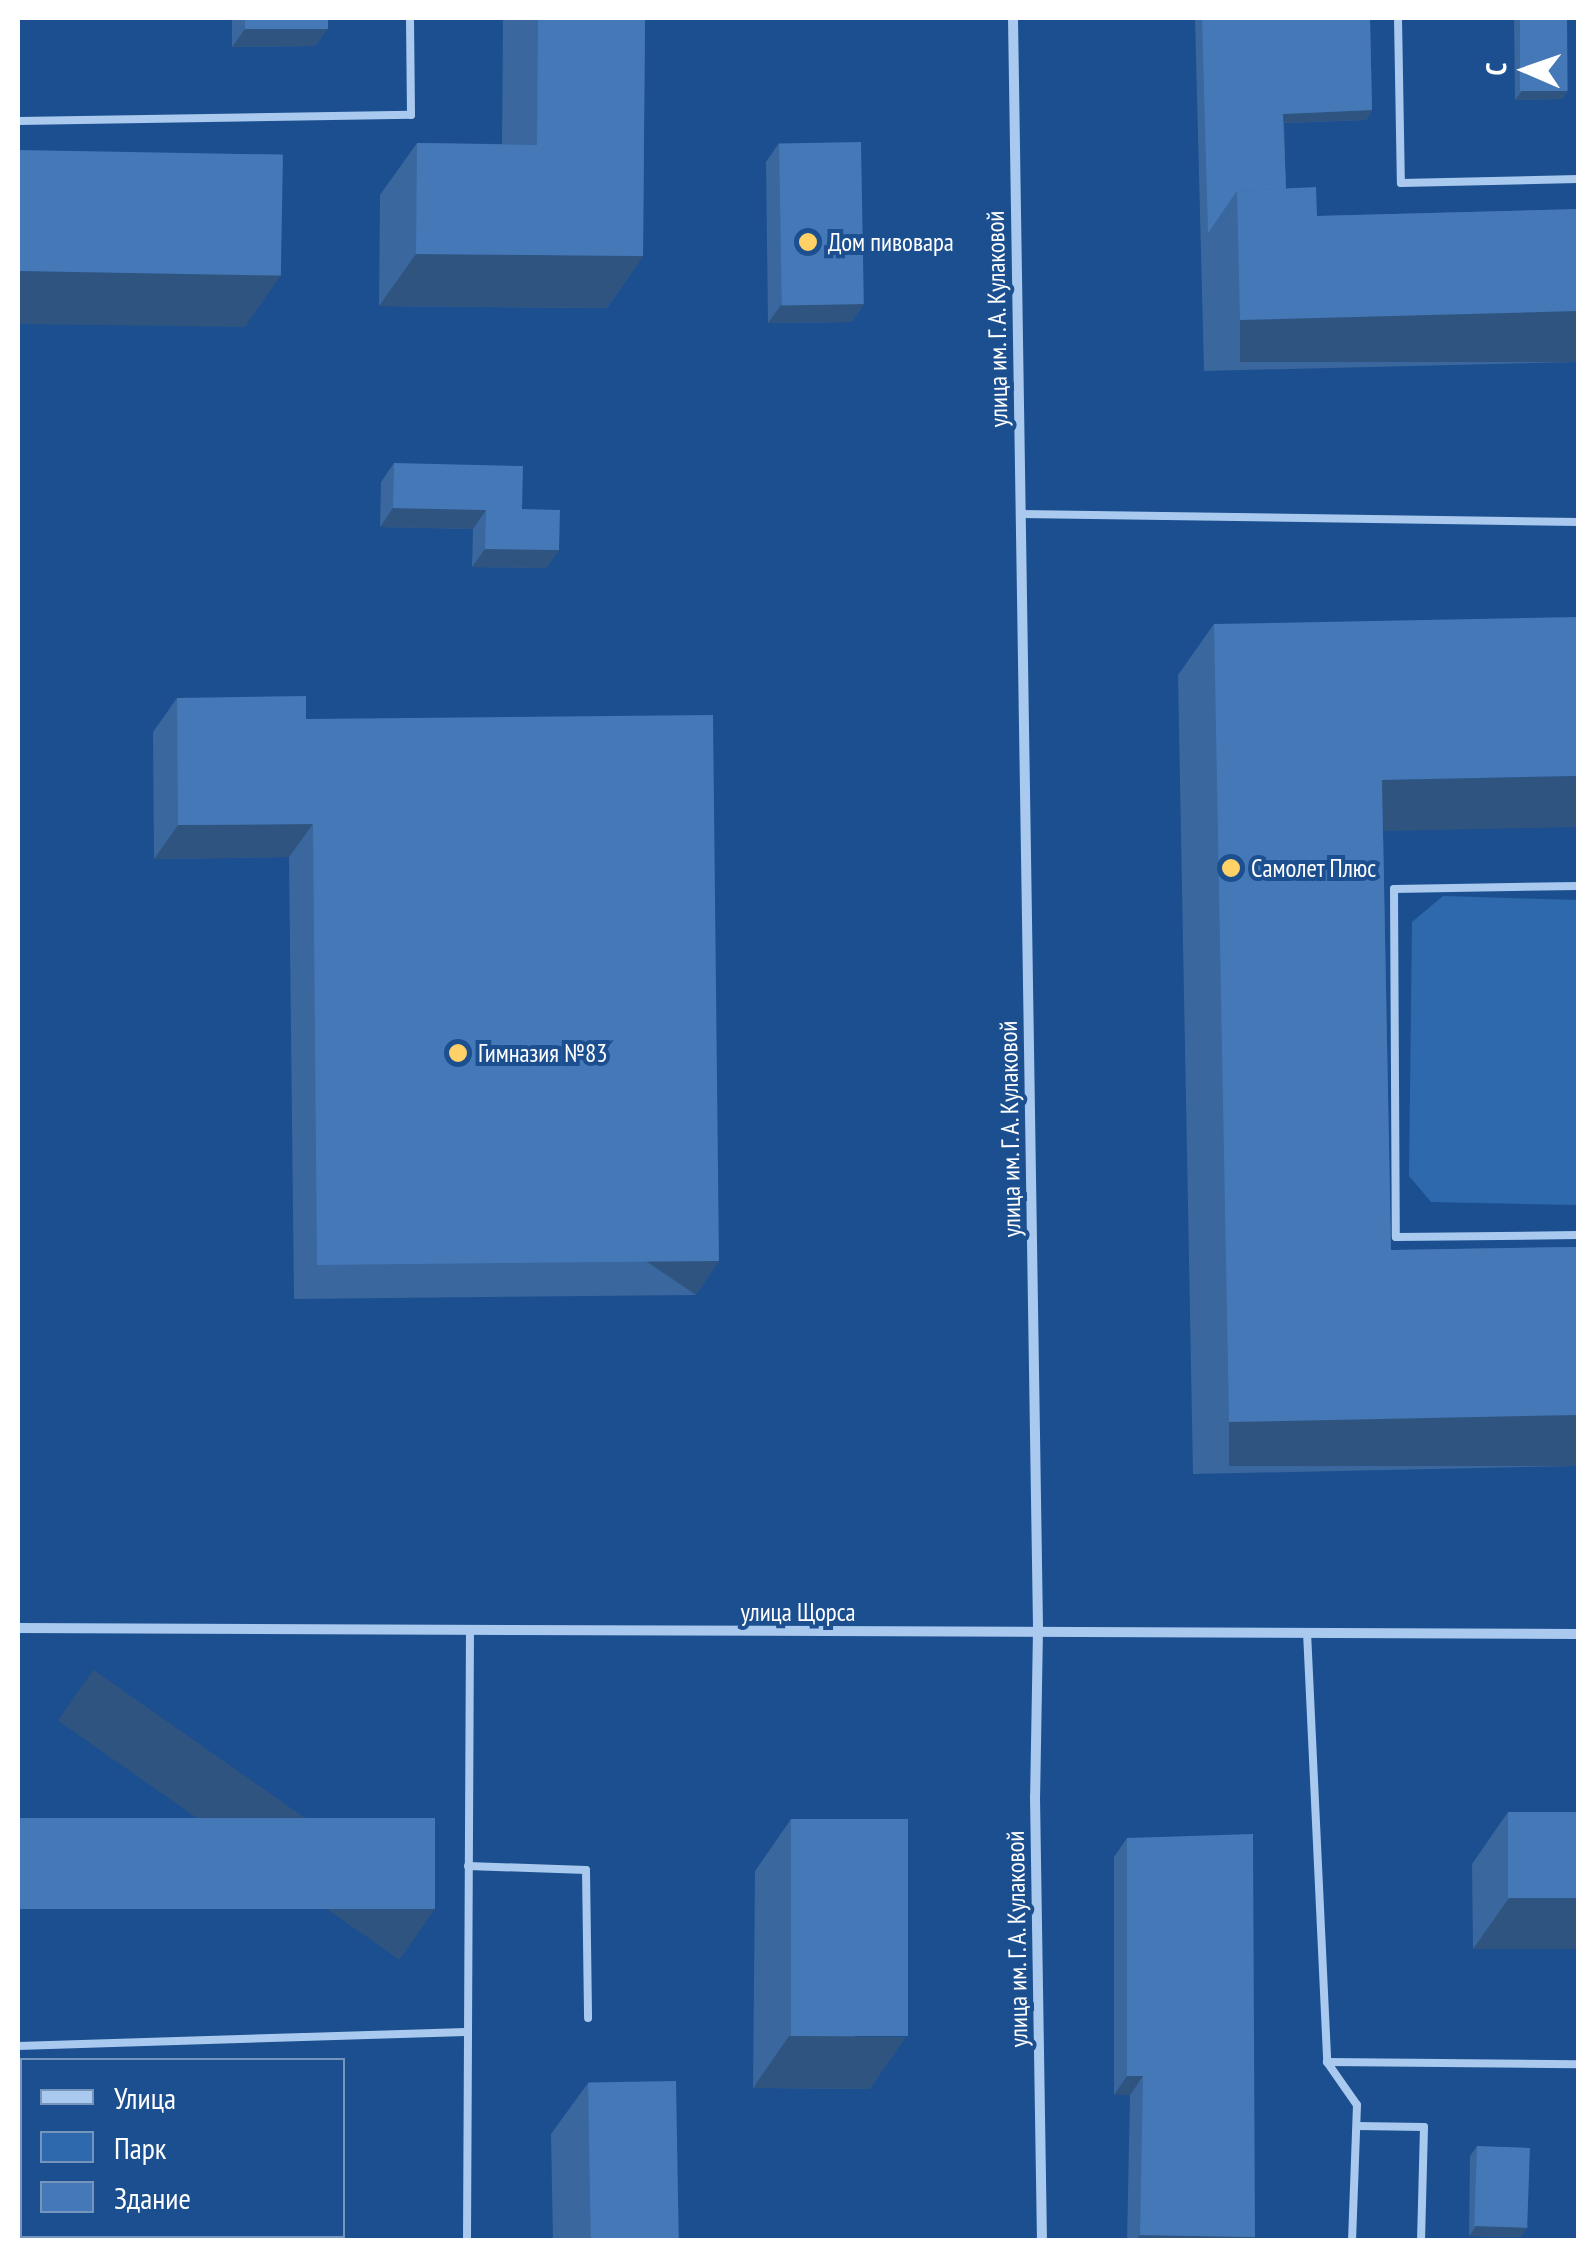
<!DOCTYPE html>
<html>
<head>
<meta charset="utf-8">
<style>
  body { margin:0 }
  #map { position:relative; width:1596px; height:2258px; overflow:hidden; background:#1b4f8f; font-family:"PT Sans Narrow",sans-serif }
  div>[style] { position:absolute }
  .green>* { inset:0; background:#2e69ad }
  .lane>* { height:8px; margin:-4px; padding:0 4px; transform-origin:4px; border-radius:4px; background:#a9c9ee }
  .street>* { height:10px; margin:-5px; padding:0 5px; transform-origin:5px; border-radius:5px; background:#a9c9ee }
  .wall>* { inset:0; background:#3a679d }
  .shaded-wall>* { inset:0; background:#305480; transform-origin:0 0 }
  .building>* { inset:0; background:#4478b7; transform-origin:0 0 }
  .dots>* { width:28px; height:28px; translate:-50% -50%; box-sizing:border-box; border:5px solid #1b4f8f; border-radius:50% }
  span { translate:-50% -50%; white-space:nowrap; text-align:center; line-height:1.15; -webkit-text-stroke:8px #1b4f8f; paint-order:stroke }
  .poi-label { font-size:25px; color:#fff }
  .left { translate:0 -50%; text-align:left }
  .street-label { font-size:25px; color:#fff }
  .frame { position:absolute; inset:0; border:20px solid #fff; pointer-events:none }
  .legend { position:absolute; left:20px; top:2058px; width:325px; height:180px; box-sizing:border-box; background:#1b4f8f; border:2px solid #7695bc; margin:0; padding:12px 18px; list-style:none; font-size:30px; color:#fff }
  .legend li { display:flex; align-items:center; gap:20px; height:50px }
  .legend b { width:50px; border:2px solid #7695bc }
  .north { position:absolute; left:1476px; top:20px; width:100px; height:100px; -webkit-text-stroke:8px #1b4f8f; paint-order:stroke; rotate:272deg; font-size:28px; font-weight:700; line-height:40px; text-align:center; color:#fff }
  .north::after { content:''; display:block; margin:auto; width:35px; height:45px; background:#fff; clip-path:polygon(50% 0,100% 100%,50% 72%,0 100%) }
</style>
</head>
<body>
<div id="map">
  <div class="green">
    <i style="clip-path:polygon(1443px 896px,1578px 900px,1578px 1205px,1431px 1202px,1409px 1176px,1412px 922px)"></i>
    <i style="clip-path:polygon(18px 2126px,22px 2126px,22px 2236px,90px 2236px,91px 2240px,18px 2240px)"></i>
  </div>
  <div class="lane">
    <i style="left:1398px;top:18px;width:165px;rotate:89deg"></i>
    <i style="left:1401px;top:183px;width:177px;rotate:-1.3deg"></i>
    <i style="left:18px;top:121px;width:393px;rotate:-0.9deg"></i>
    <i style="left:411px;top:115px;width:97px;rotate:-90.6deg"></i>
    <i style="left:1020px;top:514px;width:558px;rotate:0.82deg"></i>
    <i style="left:1578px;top:886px;width:184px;rotate:179.1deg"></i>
    <i style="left:1394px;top:889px;width:348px;rotate:89.7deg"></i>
    <i style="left:1396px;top:1237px;width:182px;rotate:-0.6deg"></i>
    <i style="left:1307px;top:1632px;width:430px;rotate:87.3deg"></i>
    <i style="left:1327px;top:2062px;width:251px;rotate:0.5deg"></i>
    <i style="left:468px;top:1866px;width:118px;rotate:1.9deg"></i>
    <i style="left:586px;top:1870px;width:148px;rotate:89.2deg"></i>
    <i style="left:18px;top:2046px;width:448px;rotate:-1.8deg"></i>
    <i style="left:1327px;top:2062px;width:52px;rotate:55.1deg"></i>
    <i style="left:1357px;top:2105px;width:135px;rotate:92.1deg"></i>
    <i style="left:1357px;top:2126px;width:67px;rotate:0.9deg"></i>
    <i style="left:1424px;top:2127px;width:113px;rotate:91.5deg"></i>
    <i style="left:467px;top:2240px;width:610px;rotate:-89.72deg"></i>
  </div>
  <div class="street">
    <i style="left:1013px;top:18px;width:1612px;rotate:89.11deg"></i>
    <i style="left:1038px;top:1630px;width:167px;rotate:91deg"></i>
    <i style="left:1035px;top:1797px;width:443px;rotate:89.1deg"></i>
    <i style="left:18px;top:1628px;width:1560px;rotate:0.22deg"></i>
  </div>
  <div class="wall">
    <i style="clip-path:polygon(232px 18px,328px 18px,328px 28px,315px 46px,232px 47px)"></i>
    <i style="clip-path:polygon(503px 18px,645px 18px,643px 256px,607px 308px,379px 306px,380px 195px,417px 143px,502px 144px)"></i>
    <i style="clip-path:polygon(1195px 18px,1370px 18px,1372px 110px,1366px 120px,1284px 123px,1286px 189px,1317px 216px,1578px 209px,1578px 362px,1204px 371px)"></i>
    <i style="clip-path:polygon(1514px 18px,1567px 18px,1568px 90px,1562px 99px,1515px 100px)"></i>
    <i style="clip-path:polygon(779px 143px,864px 304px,851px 322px,768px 323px,766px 162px)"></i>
    <i style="clip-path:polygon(394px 463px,522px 509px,559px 550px,546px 568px,472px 567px,473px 529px,380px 527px,381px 482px)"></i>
    <i style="clip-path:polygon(1214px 624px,1383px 831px,1391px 1250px,1578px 1247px,1578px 1466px,1193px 1474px,1178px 675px)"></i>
    <i style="clip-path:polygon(177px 698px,306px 719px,696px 1295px,294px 1299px,289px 857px,154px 859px,153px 732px)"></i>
    <i style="clip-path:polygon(1508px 1812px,1578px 1812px,1578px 1949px,1473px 1949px,1472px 1864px)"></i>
    <i style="clip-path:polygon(791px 1819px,870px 2089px,753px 2088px,755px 1871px)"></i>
    <i style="clip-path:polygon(1127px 1838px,1255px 2237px,1253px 2240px,1127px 2240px,1130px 2095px,1114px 2095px,1114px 1857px)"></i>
    <i style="clip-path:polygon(588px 2083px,678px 2240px,553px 2240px,551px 2134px)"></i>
    <i style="clip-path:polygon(1477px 2146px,1528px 2227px,1521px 2237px,1469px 2236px,1470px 2156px)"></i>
  </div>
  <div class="shaded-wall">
    <i style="clip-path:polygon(328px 28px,315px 46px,232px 47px,245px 29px)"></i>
    <i style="clip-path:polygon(1568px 90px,1562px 99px,1515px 100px,1522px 91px)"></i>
    <i style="clip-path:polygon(1372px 110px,1366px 120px,1277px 123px,1283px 114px)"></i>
    <i style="clip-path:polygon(416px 254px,643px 256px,607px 308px,379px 306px)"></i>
    <i style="clip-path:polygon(18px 271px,281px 275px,245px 327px,18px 324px)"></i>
    <i style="clip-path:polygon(864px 304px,851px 322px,768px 323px,781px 305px)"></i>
    <i style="left:1578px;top:311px;width:51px;height:338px;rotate:90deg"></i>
    <i style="clip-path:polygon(393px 508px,486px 510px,473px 529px,380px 527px)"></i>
    <i style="clip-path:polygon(485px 549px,559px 550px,546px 568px,472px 567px)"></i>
    <i style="clip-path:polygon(1578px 776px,1578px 827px,1345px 832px,1382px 780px)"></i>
    <i style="clip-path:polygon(313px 824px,289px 857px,154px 859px,178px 825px)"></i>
    <i style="left:719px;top:1261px;width:41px;height:402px;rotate:124deg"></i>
    <i style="left:1578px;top:1415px;width:51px;height:349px;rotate:90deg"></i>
    <i style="clip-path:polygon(1578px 1897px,1578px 1949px,1473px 1949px,1509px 1898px)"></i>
    <i style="left:435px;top:1909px;width:62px;height:417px;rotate:125deg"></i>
    <i style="clip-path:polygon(789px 2036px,906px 2037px,870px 2089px,753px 2088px)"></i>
    <i style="clip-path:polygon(1127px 2076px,1143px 2076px,1130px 2095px,1114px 2095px)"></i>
    <i style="clip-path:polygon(1476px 2226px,1528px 2227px,1521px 2237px,1469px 2236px)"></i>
    <i style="clip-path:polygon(1140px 2235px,1255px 2237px,1253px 2240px,1136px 2240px)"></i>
  </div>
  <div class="building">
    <i style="left:245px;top:18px;width:83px;height:11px"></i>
    <i style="clip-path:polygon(538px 18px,645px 18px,643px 256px,416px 254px,417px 143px,537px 145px)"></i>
    <i style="clip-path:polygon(1202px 18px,1370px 18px,1372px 110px,1283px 114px,1286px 189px,1237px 191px,1208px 233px)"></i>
    <i style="left:1520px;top:18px;width:47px;height:73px"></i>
    <i style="left:861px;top:142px;width:162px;height:82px;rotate:89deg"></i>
    <i style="left:18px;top:150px;width:265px;height:121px;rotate:1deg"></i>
    <i style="clip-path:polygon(1316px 187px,1317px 216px,1578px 209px,1578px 311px,1240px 320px,1237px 191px)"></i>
    <i style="clip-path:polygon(394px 463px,523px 466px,522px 509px,560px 510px,559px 550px,485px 549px,486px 510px,393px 508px)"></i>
    <i style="clip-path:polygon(1578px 617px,1578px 776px,1382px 780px,1391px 1250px,1578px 1247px,1578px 1415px,1229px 1422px,1214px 624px)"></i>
    <i style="clip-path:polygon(306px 696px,306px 719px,713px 715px,719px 1261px,317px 1265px,313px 824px,178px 825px,177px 698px)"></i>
    <i style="left:1508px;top:1812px;width:70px;height:86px"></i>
    <i style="left:435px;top:1818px;width:91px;height:417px;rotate:90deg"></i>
    <i style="left:791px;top:1819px;width:117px;height:217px"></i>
    <i style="clip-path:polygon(1253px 1834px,1255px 2237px,1140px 2235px,1143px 2076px,1127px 2076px,1127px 1838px)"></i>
    <i style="left:676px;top:2081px;width:159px;height:88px;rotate:89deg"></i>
    <i style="left:1477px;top:2146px;width:53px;height:80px;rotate:2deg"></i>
  </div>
  <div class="dots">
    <i style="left:808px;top:242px;background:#ffd166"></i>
    <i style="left:1231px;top:868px;background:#ffd166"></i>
    <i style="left:458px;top:1053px;background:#ffd166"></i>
  </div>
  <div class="poi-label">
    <span class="left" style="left:828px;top:242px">Дом пивовара</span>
    <span class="left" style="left:1251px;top:868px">Самолет Плюс</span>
    <span class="left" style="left:478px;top:1053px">Гимназия №83</span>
  </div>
  <div class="street-label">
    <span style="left:997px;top:319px;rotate:-91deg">улица им. Г. А. Кулаковой</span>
    <span style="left:1010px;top:1129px;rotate:-91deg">улица им. Г. А. Кулаковой</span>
    <span style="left:798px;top:1612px">улица Щорса</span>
    <span style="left:1017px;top:1939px;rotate:-91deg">улица им. Г. А. Кулаковой</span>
  </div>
  <div class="frame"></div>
  <ul class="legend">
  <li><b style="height:12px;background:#a9c9ee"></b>Улица</li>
  <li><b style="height:28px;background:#2e69ad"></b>Парк</li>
  <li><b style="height:28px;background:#4478b7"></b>Здание</li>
  </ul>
  <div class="north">С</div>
</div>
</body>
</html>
